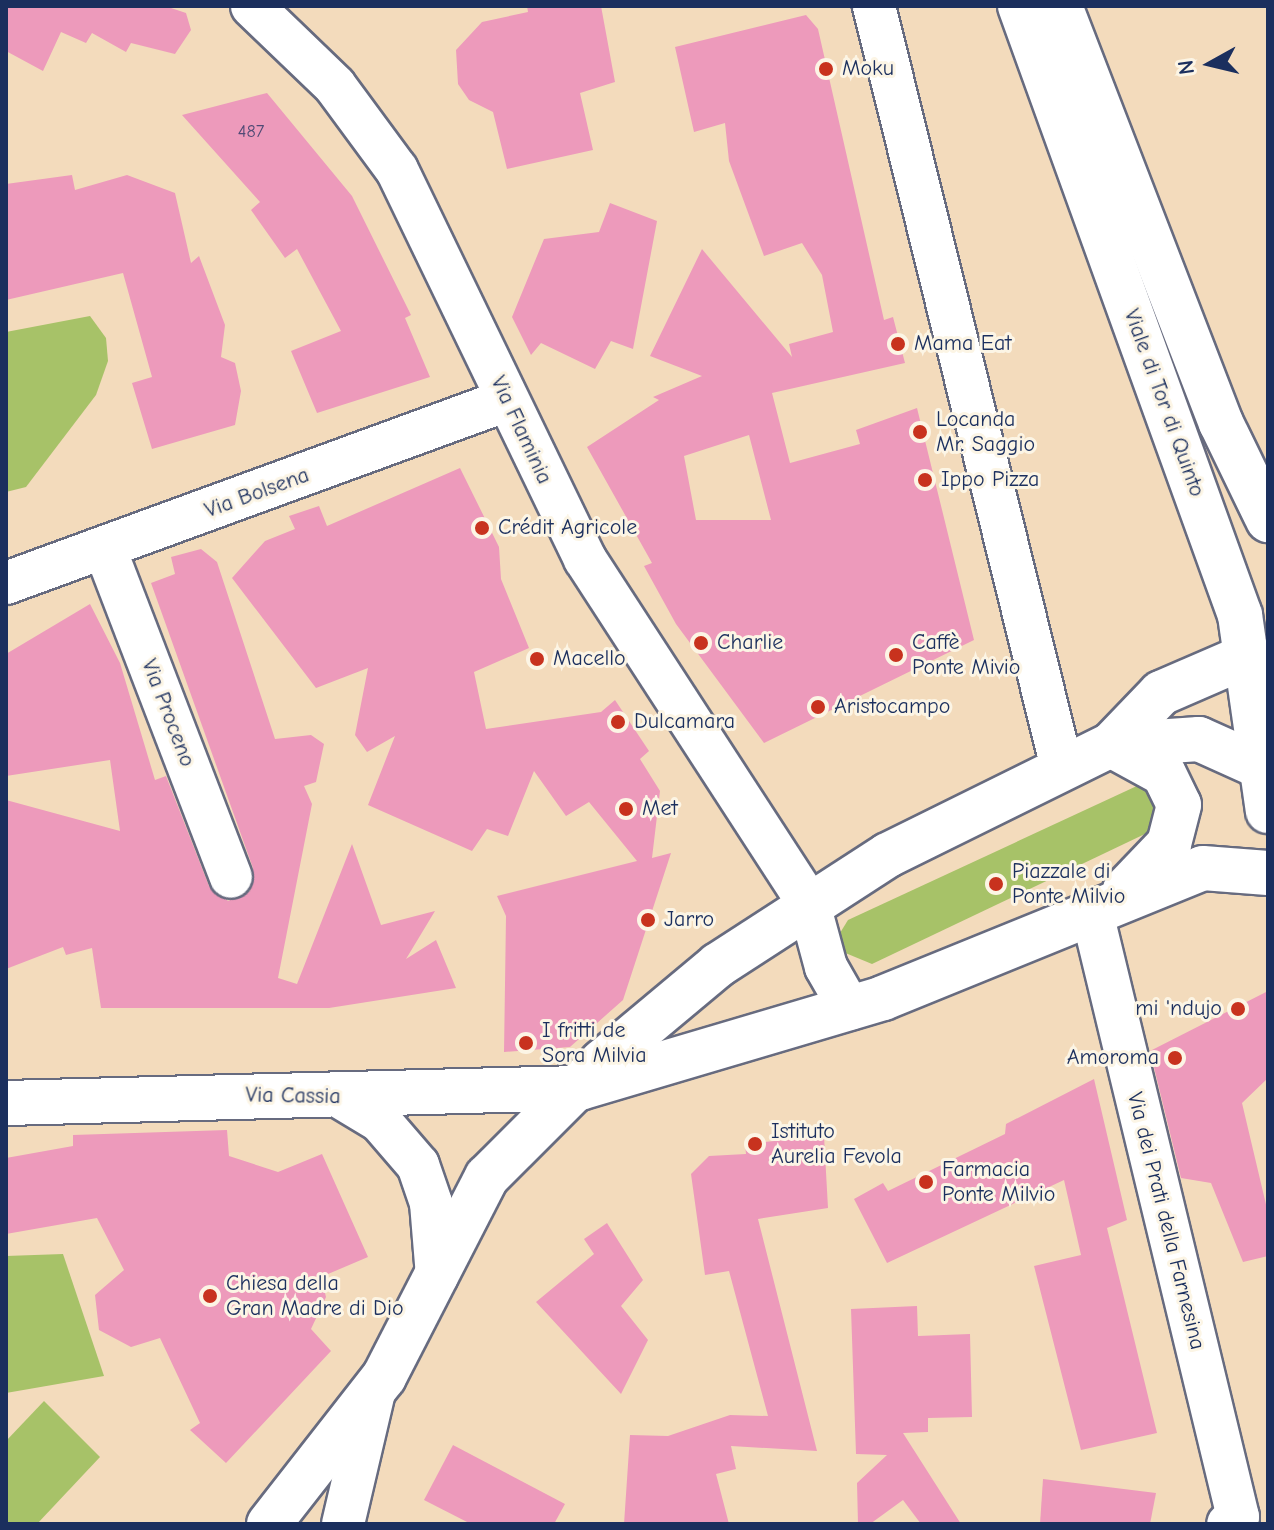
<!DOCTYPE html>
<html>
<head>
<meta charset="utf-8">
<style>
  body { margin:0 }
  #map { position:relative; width:1274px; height:1530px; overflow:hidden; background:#f3dbbc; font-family:"Comic Neue",sans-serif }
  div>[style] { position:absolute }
  .green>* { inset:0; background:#a7c268 }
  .building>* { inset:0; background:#ed9abb }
  .roads { filter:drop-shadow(2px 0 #676b7f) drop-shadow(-2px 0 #676b7f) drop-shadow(0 2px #676b7f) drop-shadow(0 -2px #676b7f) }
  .street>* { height:42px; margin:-21px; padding:0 21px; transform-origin:21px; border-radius:21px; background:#fff }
  .secondary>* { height:44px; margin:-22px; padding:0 22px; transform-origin:22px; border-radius:22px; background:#fff }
  .primary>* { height:44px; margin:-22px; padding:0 22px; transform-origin:22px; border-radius:22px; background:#fff }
  .dots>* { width:22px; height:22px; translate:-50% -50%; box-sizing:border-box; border:4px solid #fcf5e5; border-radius:50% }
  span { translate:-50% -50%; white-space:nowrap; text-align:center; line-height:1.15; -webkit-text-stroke:6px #fcf5e5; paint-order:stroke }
  .number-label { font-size:18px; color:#504a75 }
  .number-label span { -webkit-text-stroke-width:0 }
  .poi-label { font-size:22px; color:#1b2f5e }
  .left { translate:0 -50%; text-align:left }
  .right { translate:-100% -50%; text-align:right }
  .street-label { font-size:22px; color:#1b2f5e }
  .frame { position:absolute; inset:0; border:8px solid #1b2f5e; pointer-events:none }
  .north { position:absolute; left:1170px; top:24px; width:80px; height:80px; -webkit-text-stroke:6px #fcf5e5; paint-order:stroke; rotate:262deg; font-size:22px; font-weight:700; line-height:32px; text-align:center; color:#1b2f5e }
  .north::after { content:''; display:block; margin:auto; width:28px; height:36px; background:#1b2f5e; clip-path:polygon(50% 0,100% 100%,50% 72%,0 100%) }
</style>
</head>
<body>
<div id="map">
  <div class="green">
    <i style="clip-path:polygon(90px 316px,106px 338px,108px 361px,96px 395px,26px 487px,6px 492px,6px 332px)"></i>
    <i style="clip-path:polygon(1139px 785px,1156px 798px,1155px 826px,1147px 833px,872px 964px,843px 952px,840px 933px,848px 920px)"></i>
    <i style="clip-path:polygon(63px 1254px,104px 1376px,6px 1393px,6px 1256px)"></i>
    <i style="clip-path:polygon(44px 1401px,100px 1457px,37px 1524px,6px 1524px,6px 1441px)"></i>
  </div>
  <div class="building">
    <i style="clip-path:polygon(6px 6px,165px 6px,186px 13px,191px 30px,175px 54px,131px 43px,126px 52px,92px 33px,86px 43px,61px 32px,43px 71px,6px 51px)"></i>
    <i style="clip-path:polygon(527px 6px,601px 6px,615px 82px,580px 93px,593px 150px,507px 169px,493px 112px,469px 100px,458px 84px,456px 50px,482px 22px,528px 12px)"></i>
    <i style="clip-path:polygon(evenodd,806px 15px,818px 29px,884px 320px,893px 317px,905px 363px,772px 393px,790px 463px,860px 444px,856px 430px,917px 408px,974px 640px,764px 743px,676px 624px,644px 566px,652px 563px,587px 447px,659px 400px,653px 397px,702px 376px,650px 356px,702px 249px,792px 357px,789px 344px,833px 332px,822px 275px,802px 243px,764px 256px,729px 161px,725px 123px,694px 132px,675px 47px,806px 15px,749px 435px,771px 520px,696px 520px,684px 456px,749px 435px)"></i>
    <i style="clip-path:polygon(267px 93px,352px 196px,411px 315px,405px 318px,430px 377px,317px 413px,291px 351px,341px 331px,297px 249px,285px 258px,251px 210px,260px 202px,182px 115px)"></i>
    <i style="clip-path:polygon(72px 175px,75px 190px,127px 175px,175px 193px,191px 263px,199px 256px,225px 325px,221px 357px,235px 363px,241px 391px,235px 425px,152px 449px,132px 383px,152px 377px,123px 273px,6px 300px,6px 184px)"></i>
    <i style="clip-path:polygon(610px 203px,657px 221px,633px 349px,611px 341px,595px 369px,541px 343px,531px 355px,512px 317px,544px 239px,599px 232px)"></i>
    <i style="clip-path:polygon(460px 468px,499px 547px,501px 579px,529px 648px,474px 672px,486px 729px,601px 712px,615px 700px,649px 751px,640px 759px,660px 791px,652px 858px,671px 853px,623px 1000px,570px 1047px,504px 1052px,506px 916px,497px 896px,637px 861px,589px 802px,566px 816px,534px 771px,508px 836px,487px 829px,472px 851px,368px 805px,395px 736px,367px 752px,355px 735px,368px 668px,316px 688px,232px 578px,265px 541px,295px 529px,289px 516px,319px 506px,327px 526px)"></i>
    <i style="clip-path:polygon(201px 549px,217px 562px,275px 739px,311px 735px,324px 744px,316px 782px,304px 786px,312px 804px,278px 978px,297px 984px,352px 844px,381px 925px,435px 911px,406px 959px,436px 940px,456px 988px,329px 1008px,101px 1008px,92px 948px,66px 955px,63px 947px,6px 969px,6px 800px,120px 831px,110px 760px,6px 776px,6px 654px,90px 604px,120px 663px,155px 780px,166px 776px,209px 886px,228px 901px,250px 891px,253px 868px,151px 583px,175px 574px,171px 557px)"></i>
    <i style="clip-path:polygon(1268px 991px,1268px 1078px,1242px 1103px,1268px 1213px,1268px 1256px,1243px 1262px,1211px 1183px,1181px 1178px,1150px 1051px)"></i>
    <i style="clip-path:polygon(1094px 1079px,1127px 1220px,1107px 1228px,1157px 1433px,1081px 1450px,1034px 1266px,1081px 1255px,1064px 1180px,887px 1263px,854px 1199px,883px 1183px,888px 1191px,1005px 1134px,1006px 1124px)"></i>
    <i style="clip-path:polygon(227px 1130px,229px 1156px,278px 1172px,322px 1154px,368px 1257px,321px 1277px,326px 1297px,311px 1329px,331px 1351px,226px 1463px,190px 1430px,200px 1423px,160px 1338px,131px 1347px,99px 1330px,95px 1295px,124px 1270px,97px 1218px,6px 1234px,6px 1158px,73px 1146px,73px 1135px)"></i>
    <i style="clip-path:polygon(824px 1136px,828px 1208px,758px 1219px,817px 1451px,731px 1446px,736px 1469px,716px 1474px,729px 1524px,624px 1524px,630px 1435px,668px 1436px,730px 1415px,768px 1416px,729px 1271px,705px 1275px,691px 1174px,709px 1156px,746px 1154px,745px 1144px)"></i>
    <i style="clip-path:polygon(607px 1223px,643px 1280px,621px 1306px,648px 1340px,621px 1394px,536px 1302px,594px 1254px,584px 1239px)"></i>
    <i style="clip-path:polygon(917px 1306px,918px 1336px,970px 1334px,972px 1417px,928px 1418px,928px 1432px,903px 1433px,961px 1524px,921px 1524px,903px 1500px,870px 1524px,858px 1524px,857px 1483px,887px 1455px,856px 1454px,851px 1309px)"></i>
    <i style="clip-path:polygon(453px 1445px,565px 1504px,554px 1524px,471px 1524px,424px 1500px)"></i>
    <i style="clip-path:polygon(1043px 1479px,1156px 1493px,1150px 1524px,1040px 1524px)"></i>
  </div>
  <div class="roads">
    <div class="street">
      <i style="left:252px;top:6px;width:115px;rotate:43.9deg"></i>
      <i style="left:335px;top:86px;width:104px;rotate:53.6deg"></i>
      <i style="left:397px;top:170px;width:432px;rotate:64.2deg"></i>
      <i style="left:585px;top:559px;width:411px;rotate:57deg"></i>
      <i style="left:809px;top:904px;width:65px;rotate:74.9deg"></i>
      <i style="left:826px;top:967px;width:48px;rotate:60.3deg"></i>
      <i style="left:874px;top:6px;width:785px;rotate:76.14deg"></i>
      <i style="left:105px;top:549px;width:351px;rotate:69deg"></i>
      <i style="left:6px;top:583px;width:533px;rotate:-20.07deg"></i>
      <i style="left:1092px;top:913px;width:621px;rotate:76.41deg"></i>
      <i style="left:1238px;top:1517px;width:12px;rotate:145deg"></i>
      <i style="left:340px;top:1097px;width:47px;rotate:31deg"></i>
      <i style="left:380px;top:1121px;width:58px;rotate:49.2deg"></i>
      <i style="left:418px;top:1165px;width:40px;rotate:71.1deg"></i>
      <i style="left:431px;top:1203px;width:73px;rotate:85.3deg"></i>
      <i style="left:343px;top:1524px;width:136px;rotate:-76.8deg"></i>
    </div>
    <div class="secondary">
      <i style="left:1111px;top:745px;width:60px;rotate:28.7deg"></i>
      <i style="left:1164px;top:774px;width:34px;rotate:64deg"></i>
      <i style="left:1179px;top:805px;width:40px;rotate:104.4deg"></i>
      <i style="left:1169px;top:844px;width:64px;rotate:133.7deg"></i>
      <i style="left:1111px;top:745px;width:72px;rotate:-46.1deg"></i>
      <i style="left:1161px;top:693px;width:96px;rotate:-23.4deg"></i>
      <i style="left:6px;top:1103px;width:574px;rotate:-1.5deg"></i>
      <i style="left:580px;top:1088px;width:316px;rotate:-16.5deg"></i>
      <i style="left:883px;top:998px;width:345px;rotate:-22.1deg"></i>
      <i style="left:1203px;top:868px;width:65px;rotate:4.4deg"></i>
      <i style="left:269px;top:1524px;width:187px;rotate:-52deg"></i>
      <i style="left:384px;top:1377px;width:225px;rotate:-62.8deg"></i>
      <i style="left:487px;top:1177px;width:163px;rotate:-45deg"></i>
      <i style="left:602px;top:1062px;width:151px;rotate:-39.9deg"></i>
      <i style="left:718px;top:965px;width:202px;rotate:-32.9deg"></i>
      <i style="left:888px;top:855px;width:249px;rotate:-26.3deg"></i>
      <i style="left:1111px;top:745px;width:88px;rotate:-3.9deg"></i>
      <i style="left:1199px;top:739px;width:76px;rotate:24.2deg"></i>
    </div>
    <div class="primary">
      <i style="left:1020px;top:6px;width:648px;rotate:70.14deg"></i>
      <i style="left:1240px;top:615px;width:198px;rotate:81.9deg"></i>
      <i style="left:1060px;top:6px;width:447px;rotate:68.9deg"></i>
      <i style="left:1221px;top:423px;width:108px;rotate:64.1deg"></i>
    </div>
  </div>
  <div class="dots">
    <i style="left:826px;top:69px;background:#c8321e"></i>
    <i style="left:898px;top:344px;background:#c8321e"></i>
    <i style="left:920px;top:432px;background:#c8321e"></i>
    <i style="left:925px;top:480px;background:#c8321e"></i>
    <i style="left:482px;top:528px;background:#c8321e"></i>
    <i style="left:701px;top:643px;background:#c8321e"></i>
    <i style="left:896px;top:655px;background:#c8321e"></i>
    <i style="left:537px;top:659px;background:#c8321e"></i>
    <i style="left:818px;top:707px;background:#c8321e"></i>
    <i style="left:618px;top:722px;background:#c8321e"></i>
    <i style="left:626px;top:809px;background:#c8321e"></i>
    <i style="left:996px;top:884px;background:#c8321e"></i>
    <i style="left:648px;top:920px;background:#c8321e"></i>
    <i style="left:1238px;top:1009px;background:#c8321e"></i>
    <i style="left:526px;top:1043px;background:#c8321e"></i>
    <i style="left:1175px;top:1058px;background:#c8321e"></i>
    <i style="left:755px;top:1144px;background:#c8321e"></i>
    <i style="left:926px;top:1182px;background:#c8321e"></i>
    <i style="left:210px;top:1296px;background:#c8321e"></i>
  </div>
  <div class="number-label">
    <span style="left:251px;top:132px">487</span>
  </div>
  <div class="poi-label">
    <span class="left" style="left:842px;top:69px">Moku</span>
    <span class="left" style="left:914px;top:344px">Mama Eat</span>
    <span class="left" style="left:936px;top:432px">Locanda<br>Mr. Saggio</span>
    <span class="left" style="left:941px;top:480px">Ippo Pizza</span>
    <span class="left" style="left:498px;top:528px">Crédit Agricole</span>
    <span class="left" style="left:912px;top:655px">Caffè<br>Ponte Mivio</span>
    <span class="left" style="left:717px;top:643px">Charlie</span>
    <span class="left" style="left:553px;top:659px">Macello</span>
    <span class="left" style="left:834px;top:707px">Aristocampo</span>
    <span class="left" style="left:634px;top:722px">Dulcamara</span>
    <span class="left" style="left:642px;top:809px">Met</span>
    <span class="left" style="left:1012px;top:884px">Piazzale di<br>Ponte Milvio</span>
    <span class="left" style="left:664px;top:920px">Jarro</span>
    <span class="right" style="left:1222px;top:1009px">mi 'ndujo</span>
    <span class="left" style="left:542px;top:1043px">I fritti de<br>Sora Milvia</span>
    <span class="right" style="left:1159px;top:1058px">Amoroma</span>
    <span class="left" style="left:771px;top:1144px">Istituto<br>Aurelia Fevola</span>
    <span class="left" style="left:942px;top:1182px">Farmacia<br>Ponte Milvio</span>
    <span class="left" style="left:226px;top:1296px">Chiesa della<br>Gran Madre di Dio</span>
  </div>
  <div class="street-label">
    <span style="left:1164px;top:403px;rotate:70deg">Viale di Tor di Quinto</span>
    <span style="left:521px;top:430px;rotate:65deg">Via Flaminia</span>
    <span style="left:257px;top:493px;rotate:-20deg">Via Bolsena</span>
    <span style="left:168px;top:713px;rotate:69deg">Via Proceno</span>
    <span style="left:293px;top:1096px;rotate:1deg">Via Cassia</span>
    <span style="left:1166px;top:1221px;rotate:76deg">Via dei Prati della Farnesina</span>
  </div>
  <div class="frame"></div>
  <div class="north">N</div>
</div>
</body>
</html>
